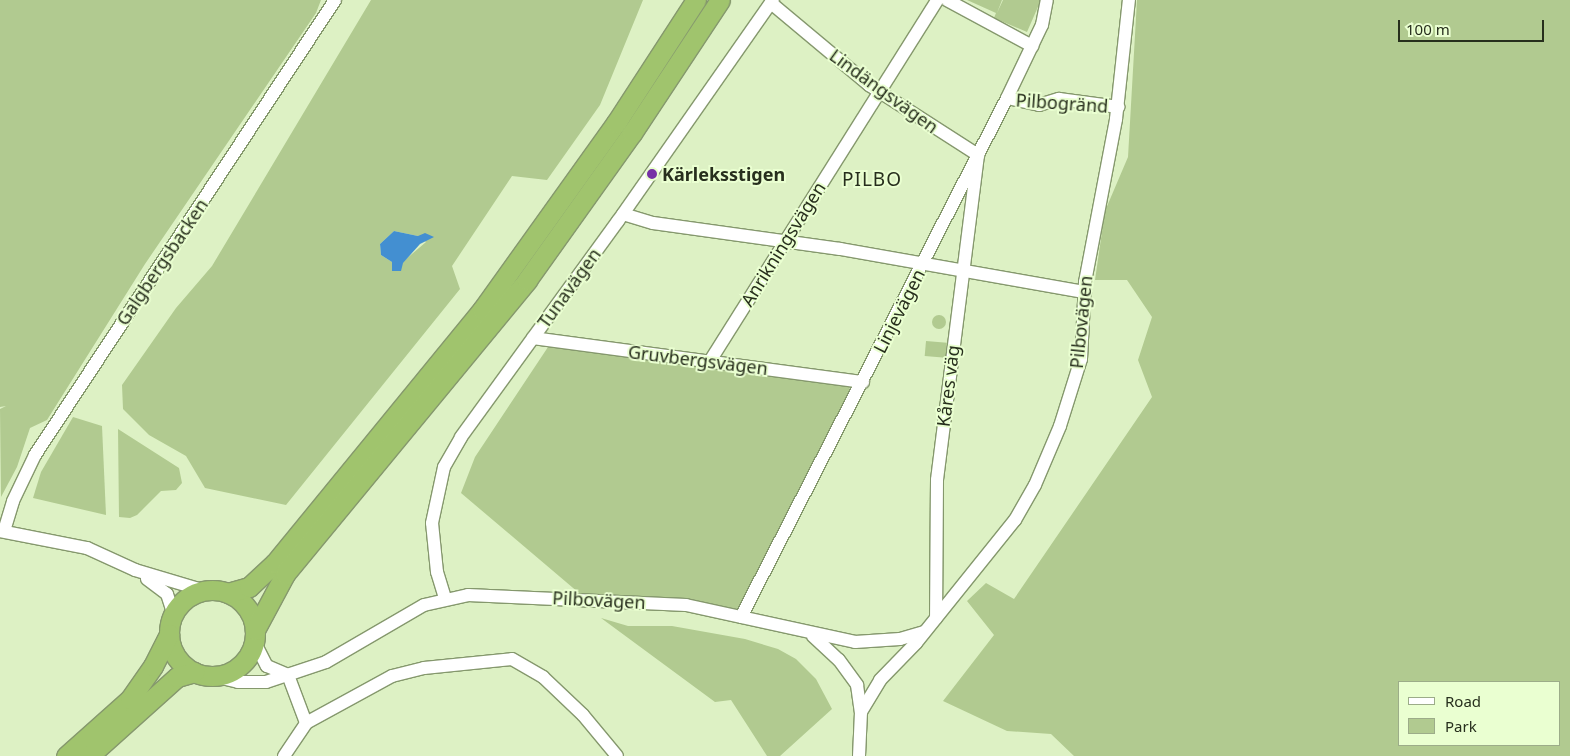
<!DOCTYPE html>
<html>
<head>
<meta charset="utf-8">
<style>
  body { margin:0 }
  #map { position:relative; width:1570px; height:756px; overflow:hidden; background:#ddf1c4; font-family:"Noto Sans",sans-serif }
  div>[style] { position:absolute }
  .green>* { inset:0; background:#b1ca90; transform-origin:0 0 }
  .round { border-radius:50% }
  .water>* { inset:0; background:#438fd1 }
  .roads { filter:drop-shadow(1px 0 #85986d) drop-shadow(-1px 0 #85986d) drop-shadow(0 1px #85986d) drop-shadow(0 -1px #85986d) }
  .minor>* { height:12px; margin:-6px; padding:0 6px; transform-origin:6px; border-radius:6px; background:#fff }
  .highway>* { height:19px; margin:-9.5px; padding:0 9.5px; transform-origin:9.5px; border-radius:9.5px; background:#a0c46d }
  .highway>.ring { margin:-9.5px; padding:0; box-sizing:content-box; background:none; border:19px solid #a0c46d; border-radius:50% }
  .dots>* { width:14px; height:14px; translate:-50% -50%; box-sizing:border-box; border:2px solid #eaffd1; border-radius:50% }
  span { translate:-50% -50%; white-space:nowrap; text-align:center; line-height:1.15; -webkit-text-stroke:4px #eaffd1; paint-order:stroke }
  .street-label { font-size:18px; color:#272f1d }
  .poi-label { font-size:18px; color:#272f1d; font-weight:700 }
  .left { translate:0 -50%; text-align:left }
  .neighbourhood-label { font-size:19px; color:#272f1d; letter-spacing:1px }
  .legend { position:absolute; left:1398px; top:681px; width:162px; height:65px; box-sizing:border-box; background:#eaffd1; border:1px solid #9cac89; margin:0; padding:6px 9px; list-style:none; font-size:15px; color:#272f1d }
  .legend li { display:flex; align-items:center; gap:10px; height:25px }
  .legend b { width:25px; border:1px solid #9cac89 }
  .scale { position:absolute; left:1398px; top:20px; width:146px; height:22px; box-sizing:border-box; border:2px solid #272f1d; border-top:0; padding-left:6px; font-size:15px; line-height:18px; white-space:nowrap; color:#272f1d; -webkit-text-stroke:4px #eaffd1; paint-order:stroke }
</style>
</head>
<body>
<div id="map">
  <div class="green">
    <i style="clip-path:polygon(0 0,321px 0,316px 13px,145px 264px,47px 420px,30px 428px,17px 467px,1px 497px,0 409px,6px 406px,0 407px)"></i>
    <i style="clip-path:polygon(evenodd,371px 0,643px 0,600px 105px,547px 180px,512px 176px,452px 266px,460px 289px,286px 505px,205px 488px,186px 456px,149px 435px,123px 409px,122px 385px,176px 308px,212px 266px,371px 0,394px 231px,418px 236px,426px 242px,392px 271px,392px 262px,381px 255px,380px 244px,394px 231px)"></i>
    <i style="clip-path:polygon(967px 0,1002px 0,997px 13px,1003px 0,1041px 0,1027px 32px,994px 18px,996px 13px)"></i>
    <i style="clip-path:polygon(evenodd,1137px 0,1570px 0,1570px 756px,1074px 756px,1051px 734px,1007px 731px,943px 701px,994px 635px,967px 601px,986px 583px,1014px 599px,1152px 397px,1138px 360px,1152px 317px,1127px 280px,1095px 280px,1105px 211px,1128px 157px,1137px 0,1399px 682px,1559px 682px,1559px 745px,1399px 745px,1399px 682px)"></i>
    <i class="round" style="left:932px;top:315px;width:14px;height:14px"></i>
    <i style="left:926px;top:341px;width:21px;height:15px;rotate:5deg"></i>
    <i style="clip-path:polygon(548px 347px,849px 385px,851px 395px,747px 596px,736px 610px,677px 598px,579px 593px,461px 493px,475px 457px)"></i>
    <i style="clip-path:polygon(73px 417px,102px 426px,106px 515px,33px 498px,41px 472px)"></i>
    <i style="clip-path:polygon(118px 429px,179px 468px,182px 483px,176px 490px,161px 491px,137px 515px,130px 518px,119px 517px)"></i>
    <i style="clip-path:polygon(601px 618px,628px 626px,672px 626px,745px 639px,778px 649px,796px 659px,816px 679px,832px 709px,780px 756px,767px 756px,731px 700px,715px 702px)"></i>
  </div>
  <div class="water">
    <i style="clip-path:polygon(394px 231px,418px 236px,425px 233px,434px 237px,420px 244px,403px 263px,401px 271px,392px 271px,392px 262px,381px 255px,380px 244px)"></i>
  </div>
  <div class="roads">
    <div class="minor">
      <i style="left:947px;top:0;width:97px;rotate:28.4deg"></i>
      <i style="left:771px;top:3px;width:128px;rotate:39.9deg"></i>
      <i style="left:869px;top:85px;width:130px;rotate:32.7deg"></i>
      <i style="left:978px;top:155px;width:328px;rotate:97.2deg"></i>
      <i style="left:937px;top:480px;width:138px;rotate:90.4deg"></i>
      <i style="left:1007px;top:98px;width:33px;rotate:12deg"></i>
      <i style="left:1039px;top:105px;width:21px;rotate:-17deg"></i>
      <i style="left:1059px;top:99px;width:60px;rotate:7.7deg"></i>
      <i style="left:623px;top:214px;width:31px;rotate:17deg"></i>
      <i style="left:653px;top:223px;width:189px;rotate:7.9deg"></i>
      <i style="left:840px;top:249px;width:249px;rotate:10deg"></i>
      <i style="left:533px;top:338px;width:333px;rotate:7.6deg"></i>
      <i style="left:710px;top:361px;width:426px;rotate:-57.8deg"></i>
      <i style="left:0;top:531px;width:89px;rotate:11.1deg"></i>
      <i style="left:87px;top:548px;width:53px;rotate:24.6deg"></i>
      <i style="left:135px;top:570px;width:70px;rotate:16.6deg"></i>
      <i style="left:4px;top:531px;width:31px;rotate:-73deg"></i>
      <i style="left:13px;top:501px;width:51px;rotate:-64.4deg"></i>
      <i style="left:35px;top:455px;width:545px;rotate:-56.6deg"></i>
      <i style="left:147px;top:579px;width:25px;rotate:37deg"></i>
      <i style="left:167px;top:594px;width:23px;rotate:72deg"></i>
      <i style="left:445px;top:598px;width:27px;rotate:-107deg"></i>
      <i style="left:437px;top:572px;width:49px;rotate:-95.8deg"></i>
      <i style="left:432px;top:523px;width:57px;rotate:-77.9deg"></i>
      <i style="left:444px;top:467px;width:34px;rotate:-60deg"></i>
      <i style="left:461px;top:437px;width:267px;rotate:-54deg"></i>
      <i style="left:618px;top:221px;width:270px;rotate:-55deg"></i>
      <i style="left:741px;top:617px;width:583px;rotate:-62.86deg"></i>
      <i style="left:1007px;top:98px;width:81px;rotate:-64.4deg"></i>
      <i style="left:1042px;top:25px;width:25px;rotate:-79deg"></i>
      <i style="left:813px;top:636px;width:35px;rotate:43deg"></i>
      <i style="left:839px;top:660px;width:31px;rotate:54deg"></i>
      <i style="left:857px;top:685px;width:27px;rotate:82deg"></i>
      <i style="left:861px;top:712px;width:44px;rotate:92.6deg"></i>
      <i style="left:254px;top:641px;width:28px;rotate:63deg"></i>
      <i style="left:267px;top:666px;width:23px;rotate:23deg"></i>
      <i style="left:288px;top:675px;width:51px;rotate:69.4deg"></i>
      <i style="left:213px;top:676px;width:26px;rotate:13deg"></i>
      <i style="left:238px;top:682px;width:28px"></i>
      <i style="left:266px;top:682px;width:63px;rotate:-18.4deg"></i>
      <i style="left:326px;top:662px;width:113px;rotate:-30.2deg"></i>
      <i style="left:424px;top:605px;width:45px;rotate:-12.8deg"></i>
      <i style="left:468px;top:595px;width:218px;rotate:2.6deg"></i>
      <i style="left:686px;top:605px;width:173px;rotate:12.3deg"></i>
      <i style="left:855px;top:642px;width:45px;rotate:-3.8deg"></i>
      <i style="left:900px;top:639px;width:25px;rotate:-16deg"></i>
      <i style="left:861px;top:712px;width:37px;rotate:-59deg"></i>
      <i style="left:880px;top:680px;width:52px;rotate:-45.8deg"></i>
      <i style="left:916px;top:643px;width:158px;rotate:-51.2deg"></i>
      <i style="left:1015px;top:520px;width:40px;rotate:-60.3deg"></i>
      <i style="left:1035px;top:485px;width:64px;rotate:-67deg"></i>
      <i style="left:1060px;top:426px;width:70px;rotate:-72.6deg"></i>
      <i style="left:1081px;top:359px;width:77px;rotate:-87deg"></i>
      <i style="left:1085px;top:282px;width:166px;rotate:-79.2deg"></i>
      <i style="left:1116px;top:119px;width:120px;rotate:-83.8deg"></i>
      <i style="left:284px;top:756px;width:40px;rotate:-56deg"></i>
      <i style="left:306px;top:723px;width:98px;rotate:-28.7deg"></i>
      <i style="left:392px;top:676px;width:33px;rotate:-14deg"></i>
      <i style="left:424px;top:668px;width:88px;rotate:-5.8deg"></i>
      <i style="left:512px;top:659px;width:36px;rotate:30deg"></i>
      <i style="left:543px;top:677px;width:55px;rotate:43.5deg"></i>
      <i style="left:583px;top:715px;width:53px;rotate:50.3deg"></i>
    </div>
    <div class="highway">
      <i class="ring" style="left:169px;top:590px;width:67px;height:67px"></i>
      <i style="left:228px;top:593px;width:22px;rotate:-16deg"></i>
      <i style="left:249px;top:587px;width:35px;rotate:-43deg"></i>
      <i style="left:275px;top:563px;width:327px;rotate:-50.7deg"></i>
      <i style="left:482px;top:310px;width:230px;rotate:-54.4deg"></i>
      <i style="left:616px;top:123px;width:147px;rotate:-57deg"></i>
      <i style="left:255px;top:630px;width:64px;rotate:-61.8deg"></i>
      <i style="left:285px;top:574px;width:381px;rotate:-50.5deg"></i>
      <i style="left:527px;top:280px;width:181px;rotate:-54.5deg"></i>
      <i style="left:632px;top:133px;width:159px;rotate:-56.5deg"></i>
      <i style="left:66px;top:756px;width:86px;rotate:-41.7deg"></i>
      <i style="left:130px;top:699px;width:40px;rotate:-55.1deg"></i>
      <i style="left:153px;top:666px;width:36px;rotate:-63deg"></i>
      <i style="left:89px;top:756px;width:118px;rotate:-41.9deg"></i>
      <i style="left:177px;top:677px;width:18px;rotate:-16deg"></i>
    </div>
  </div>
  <div class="dots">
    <i style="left:652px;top:174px;background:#7632a6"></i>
  </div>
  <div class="street-label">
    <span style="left:884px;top:91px;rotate:36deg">Lindängsvägen</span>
    <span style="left:1062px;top:103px;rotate:4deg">Pilbogränd</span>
    <span style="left:783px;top:244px;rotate:-58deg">Anrikningsvägen</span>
    <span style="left:162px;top:262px;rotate:-56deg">Galgbergsbacken</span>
    <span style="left:569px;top:288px;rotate:-54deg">Tunavägen</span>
    <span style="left:899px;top:311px;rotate:-63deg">Linjevägen</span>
    <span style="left:1081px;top:322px;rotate:-84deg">Pilbovägen</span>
    <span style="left:698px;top:360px;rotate:7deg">Gruvbergsvägen</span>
    <span style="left:948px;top:386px;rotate:-83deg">Kåres väg</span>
    <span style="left:599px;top:600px;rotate:3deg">Pilbovägen</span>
  </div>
  <div class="poi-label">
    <span class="left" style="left:662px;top:174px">Kärleksstigen</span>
  </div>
  <div class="neighbourhood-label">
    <span style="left:872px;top:180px">PILBO</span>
  </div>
  <ul class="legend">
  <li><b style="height:6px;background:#fff"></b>Road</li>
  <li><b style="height:14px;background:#b1ca90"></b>Park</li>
  </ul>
  <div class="scale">100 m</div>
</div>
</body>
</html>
